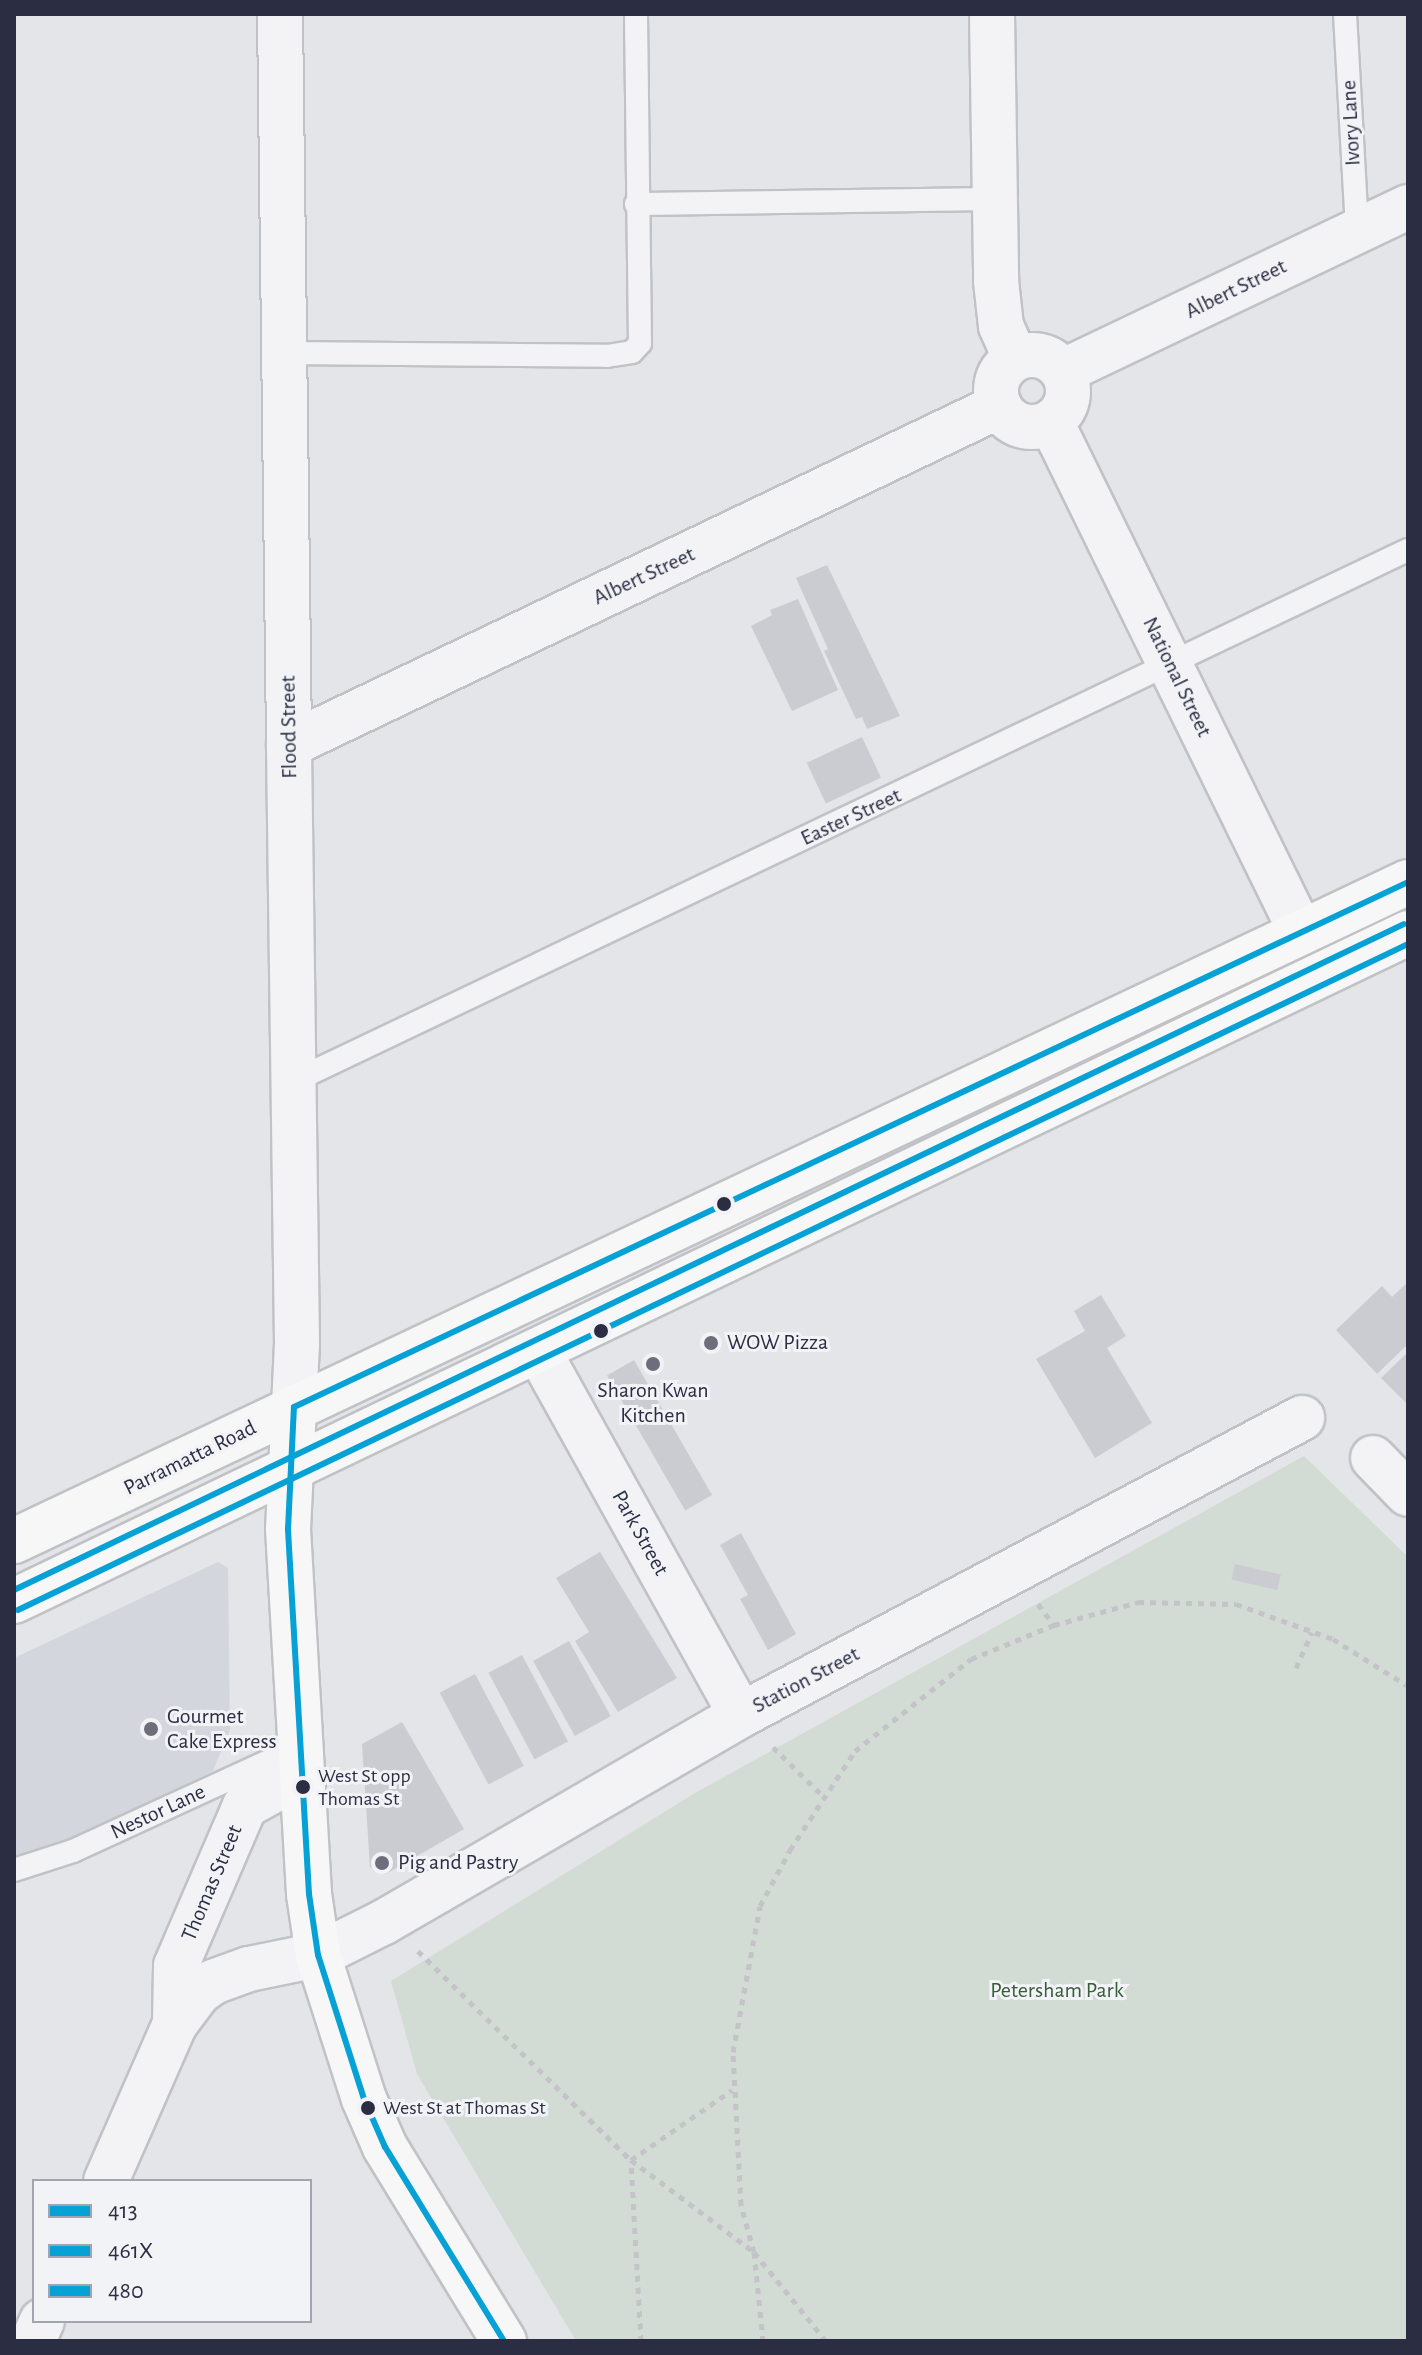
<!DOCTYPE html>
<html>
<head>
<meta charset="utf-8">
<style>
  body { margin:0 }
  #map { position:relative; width:1422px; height:2355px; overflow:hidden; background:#e4e5e8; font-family:"Alegreya Sans",sans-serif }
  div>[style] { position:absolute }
  .built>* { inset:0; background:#d4d6dd }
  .green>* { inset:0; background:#d2dcd4 }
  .building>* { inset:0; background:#cbccd1; transform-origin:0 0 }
  .path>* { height:5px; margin-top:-2.5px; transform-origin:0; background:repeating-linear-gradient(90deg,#c3c3c8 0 6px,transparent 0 12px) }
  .roads { filter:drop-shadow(2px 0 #c1c2c6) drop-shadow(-2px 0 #c1c2c6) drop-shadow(0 2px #c1c2c6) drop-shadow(0 -2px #c1c2c6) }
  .service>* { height:22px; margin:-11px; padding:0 11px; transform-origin:11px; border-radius:11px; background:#f3f3f5 }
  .minor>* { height:44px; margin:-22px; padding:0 22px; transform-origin:22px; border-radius:22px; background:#f3f3f5 }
  .tertiary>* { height:44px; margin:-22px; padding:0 22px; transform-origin:22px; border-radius:22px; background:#f3f3f5 }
  .tertiary>.ring { margin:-22px; padding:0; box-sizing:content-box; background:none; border:44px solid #f3f3f5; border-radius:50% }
  .secondary>* { height:44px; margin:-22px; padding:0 22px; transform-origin:22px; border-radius:22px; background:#f7f7f7 }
  .trunk>* { height:44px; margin:-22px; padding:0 22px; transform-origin:22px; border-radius:22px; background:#f7f7f7 }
  .bus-1>* { height:6px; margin:-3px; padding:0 3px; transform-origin:3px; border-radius:3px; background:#06a1d5 }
  .bus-2>* { height:6px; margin:-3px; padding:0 3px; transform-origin:3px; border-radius:3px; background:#06a1d5 }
  .bus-3>* { height:6px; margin:-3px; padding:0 3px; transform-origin:3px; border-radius:3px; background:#06a1d5 }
  .dots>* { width:22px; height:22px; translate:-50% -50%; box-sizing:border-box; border:4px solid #f2f3f7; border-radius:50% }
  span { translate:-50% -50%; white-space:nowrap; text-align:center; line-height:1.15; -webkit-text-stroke:6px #f2f3f7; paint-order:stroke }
  .bus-label { font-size:20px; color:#2b2e42 }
  .left { translate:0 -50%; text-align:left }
  .street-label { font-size:22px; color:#2b2e42 }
  .poi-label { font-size:22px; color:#2b2e42 }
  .park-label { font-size:22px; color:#385d39 }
  .frame { position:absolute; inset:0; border:16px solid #2b2e42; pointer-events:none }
  .legend { position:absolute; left:32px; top:2179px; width:280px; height:144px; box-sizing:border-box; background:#f2f3f7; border:2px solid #a2a4af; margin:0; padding:10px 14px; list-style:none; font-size:24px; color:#2b2e42 }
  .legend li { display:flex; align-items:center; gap:16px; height:40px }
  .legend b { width:40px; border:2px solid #a2a4af }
</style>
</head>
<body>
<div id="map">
  <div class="built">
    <i style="clip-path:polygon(218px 1562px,228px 1568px,230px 1730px,213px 1771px,76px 1839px,14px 1858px,14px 1658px)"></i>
  </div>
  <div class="green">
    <i style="clip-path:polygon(1304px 1456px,1408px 1557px,1408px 2341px,576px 2341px,417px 2074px,391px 1981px,695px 1793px)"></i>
  </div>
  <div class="building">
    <i style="clip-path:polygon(827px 565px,900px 716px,867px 729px,862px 717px,856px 719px,824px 651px,828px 649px,796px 578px)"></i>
    <i style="clip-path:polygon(798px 599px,838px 690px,792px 711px,751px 626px,772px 615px,770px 610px)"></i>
    <i style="left:862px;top:737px;width:45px;height:61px;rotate:65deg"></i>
    <i style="clip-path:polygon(1408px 1282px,1408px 1344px,1377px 1374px,1336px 1330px,1382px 1286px,1392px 1297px)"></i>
    <i style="clip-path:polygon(1101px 1295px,1126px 1336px,1107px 1348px,1152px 1423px,1095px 1458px,1036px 1359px,1085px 1331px,1074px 1311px)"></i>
    <i style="clip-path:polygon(1408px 1352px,1408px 1405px,1381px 1378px)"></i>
    <i style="left:634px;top:1360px;width:156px;height:31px;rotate:60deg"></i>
    <i style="clip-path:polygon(741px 1533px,796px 1634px,768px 1650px,740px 1599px,748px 1595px,720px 1545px)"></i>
    <i style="clip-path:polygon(600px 1552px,677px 1678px,618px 1712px,575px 1641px,589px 1632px,556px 1578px)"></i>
    <i style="left:1235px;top:1564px;width:47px;height:16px;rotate:13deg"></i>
    <i style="left:569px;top:1641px;width:86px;height:41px;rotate:61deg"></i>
    <i style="left:522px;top:1655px;width:98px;height:38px;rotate:62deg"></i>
    <i style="left:475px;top:1674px;width:104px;height:40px;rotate:62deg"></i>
    <i style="clip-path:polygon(402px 1722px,464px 1829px,386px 1874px,370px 1867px,362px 1744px)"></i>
  </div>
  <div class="path">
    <i style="left:1038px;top:1604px;width:26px;rotate:53deg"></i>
    <i style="left:1296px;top:1668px;width:39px;rotate:-66deg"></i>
    <i style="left:773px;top:1747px;width:70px;rotate:44.4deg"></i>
    <i style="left:418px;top:1951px;width:298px;rotate:44.5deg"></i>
    <i style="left:631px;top:2160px;width:154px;rotate:36.8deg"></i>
    <i style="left:754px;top:2252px;width:89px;rotate:84.2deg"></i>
    <i style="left:641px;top:2341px;width:181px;rotate:-93.2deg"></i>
    <i style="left:631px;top:2160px;width:123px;rotate:-34.7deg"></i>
    <i style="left:826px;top:2341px;width:114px;rotate:-129deg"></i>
    <i style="left:754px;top:2252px;width:49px;rotate:-105.5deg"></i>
    <i style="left:741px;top:2205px;width:153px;rotate:-93deg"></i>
    <i style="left:733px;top:2052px;width:148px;rotate:-79.5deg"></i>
    <i style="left:760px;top:1906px;width:64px;rotate:-61.8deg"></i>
    <i style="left:790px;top:1850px;width:118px;rotate:-56.7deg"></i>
    <i style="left:855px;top:1751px;width:148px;rotate:-38.4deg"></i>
    <i style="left:971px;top:1659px;width:90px;rotate:-22.3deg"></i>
    <i style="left:1054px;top:1625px;width:87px;rotate:-15.3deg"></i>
    <i style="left:1138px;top:1602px;width:98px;rotate:1.2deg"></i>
    <i style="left:1236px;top:1604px;width:103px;rotate:19.8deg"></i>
    <i style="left:1333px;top:1639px;width:89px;rotate:32.1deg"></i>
  </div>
  <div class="roads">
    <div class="service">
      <i style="left:1345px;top:14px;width:217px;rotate:86.8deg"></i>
      <i style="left:636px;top:204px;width:360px;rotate:-0.8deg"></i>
      <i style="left:284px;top:353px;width:323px;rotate:0.5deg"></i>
      <i style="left:607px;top:356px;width:25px;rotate:-9deg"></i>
      <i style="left:632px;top:352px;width:12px;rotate:-48deg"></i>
      <i style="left:640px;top:343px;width:329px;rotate:-90.7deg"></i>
      <i style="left:294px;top:1081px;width:1234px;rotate:-25.49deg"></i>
      <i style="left:14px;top:1870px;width:62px;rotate:-17.9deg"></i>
      <i style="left:73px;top:1851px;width:249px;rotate:-24.7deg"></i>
    </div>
    <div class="minor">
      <i style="left:280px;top:14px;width:731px;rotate:89.29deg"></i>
      <i style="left:992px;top:14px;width:267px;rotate:89.1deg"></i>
      <i style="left:996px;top:281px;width:45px;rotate:83.7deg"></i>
      <i style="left:1001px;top:326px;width:35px;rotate:66deg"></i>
      <i style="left:1051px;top:422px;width:568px;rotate:63.89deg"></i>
      <i style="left:539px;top:1352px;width:415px;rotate:60.9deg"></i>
      <i style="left:1373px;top:1458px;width:50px;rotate:45.8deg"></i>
      <i style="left:175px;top:2024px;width:58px;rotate:-89deg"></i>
      <i style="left:176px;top:1966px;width:174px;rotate:-66.7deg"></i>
      <i style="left:245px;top:1806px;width:64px;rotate:-29deg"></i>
      <i style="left:106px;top:2181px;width:171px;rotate:-66.3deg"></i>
      <i style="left:175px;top:2024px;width:39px;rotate:-53deg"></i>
      <i style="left:198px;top:1993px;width:19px;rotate:-36deg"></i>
      <i style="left:213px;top:1982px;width:38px;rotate:-20deg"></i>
      <i style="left:249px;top:1969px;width:70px;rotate:-11.5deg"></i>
      <i style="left:318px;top:1955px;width:74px;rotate:-26.6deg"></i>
      <i style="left:384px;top:1922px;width:413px;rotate:-30.1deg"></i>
      <i style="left:741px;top:1715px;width:635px;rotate:-27.9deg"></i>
      <i style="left:33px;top:2341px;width:22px;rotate:-66deg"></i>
    </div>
    <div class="tertiary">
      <i class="ring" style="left:996px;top:355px;width:28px;height:28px"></i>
      <i style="left:1064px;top:371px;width:381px;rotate:-25.5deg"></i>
      <i style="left:294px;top:1407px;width:64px;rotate:-87.3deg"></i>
      <i style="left:297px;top:1343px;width:598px;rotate:-90.77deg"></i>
      <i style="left:289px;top:745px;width:787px;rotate:-25.52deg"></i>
    </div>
    <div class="secondary">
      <i style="left:294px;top:1407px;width:122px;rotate:92.8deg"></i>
      <i style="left:288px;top:1529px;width:366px;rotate:86.7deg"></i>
      <i style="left:309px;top:1894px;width:62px;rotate:81.6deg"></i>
      <i style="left:318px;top:1955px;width:151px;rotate:72.3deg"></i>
      <i style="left:364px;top:2099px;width:52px;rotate:66.4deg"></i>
      <i style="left:385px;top:2147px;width:228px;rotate:58.5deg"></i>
    </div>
    <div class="trunk">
      <i style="left:14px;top:1541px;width:1542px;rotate:-25.3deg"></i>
      <i style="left:14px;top:1601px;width:1546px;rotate:-25.6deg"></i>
    </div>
  </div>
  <div class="bus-1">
    <i style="left:504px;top:2341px;width:228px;rotate:-121.5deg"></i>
    <i style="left:385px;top:2147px;width:52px;rotate:-113.6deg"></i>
    <i style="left:364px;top:2099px;width:151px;rotate:-107.7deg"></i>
    <i style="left:318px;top:1955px;width:62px;rotate:-98.4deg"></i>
    <i style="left:309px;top:1894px;width:366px;rotate:-93.3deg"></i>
    <i style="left:288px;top:1529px;width:122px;rotate:-87.2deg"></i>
    <i style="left:294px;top:1407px;width:1232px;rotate:-25.23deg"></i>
  </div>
  <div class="bus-2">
    <i style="left:18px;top:1610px;width:1541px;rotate:-25.6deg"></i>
  </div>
  <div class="bus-3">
    <i style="left:14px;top:1590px;width:1541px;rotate:-25.6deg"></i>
  </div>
  <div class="dots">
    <i style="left:724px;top:1204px;background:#2b2e42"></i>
    <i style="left:601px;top:1331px;background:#2b2e42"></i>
    <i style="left:711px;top:1343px;background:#6c6e7c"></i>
    <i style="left:653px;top:1364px;background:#6c6e7c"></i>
    <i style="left:151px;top:1729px;background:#6c6e7c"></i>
    <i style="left:303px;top:1787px;background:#2b2e42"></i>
    <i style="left:382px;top:1863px;background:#6c6e7c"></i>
    <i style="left:368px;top:2108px;background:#2b2e42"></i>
  </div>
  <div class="bus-label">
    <span class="left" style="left:318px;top:1788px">West St opp<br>Thomas St</span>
    <span class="left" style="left:383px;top:2108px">West St at Thomas St</span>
  </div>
  <div class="street-label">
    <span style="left:1351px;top:123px;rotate:-93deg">Ivory Lane</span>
    <span style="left:1236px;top:289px;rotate:-26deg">Albert Street</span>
    <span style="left:644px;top:576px;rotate:-25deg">Albert Street</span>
    <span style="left:1177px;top:677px;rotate:64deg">National Street</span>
    <span style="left:289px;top:727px;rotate:-91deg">Flood Street</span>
    <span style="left:851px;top:817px;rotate:-25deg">Easter Street</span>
    <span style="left:190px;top:1458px;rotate:-26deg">Parramatta Road</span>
    <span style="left:640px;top:1533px;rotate:61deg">Park Street</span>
    <span style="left:806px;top:1680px;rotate:-28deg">Station Street</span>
    <span style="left:158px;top:1812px;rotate:-25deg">Nestor Lane</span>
    <span style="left:212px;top:1883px;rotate:-67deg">Thomas Street</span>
  </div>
  <div class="poi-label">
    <span class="left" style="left:727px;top:1343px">WOW Pizza</span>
    <span style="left:653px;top:1403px">Sharon Kwan<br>Kitchen</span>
    <span class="left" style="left:167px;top:1729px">Gourmet<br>Cake Express</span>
    <span class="left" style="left:398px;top:1863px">Pig and Pastry</span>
  </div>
  <div class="park-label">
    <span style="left:1057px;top:1991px">Petersham Park</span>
  </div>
  <div class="frame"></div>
  <ul class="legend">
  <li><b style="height:10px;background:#06a1d5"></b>413</li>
  <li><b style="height:10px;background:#06a1d5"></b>461X</li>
  <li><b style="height:10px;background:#06a1d5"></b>480</li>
  </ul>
</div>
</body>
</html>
